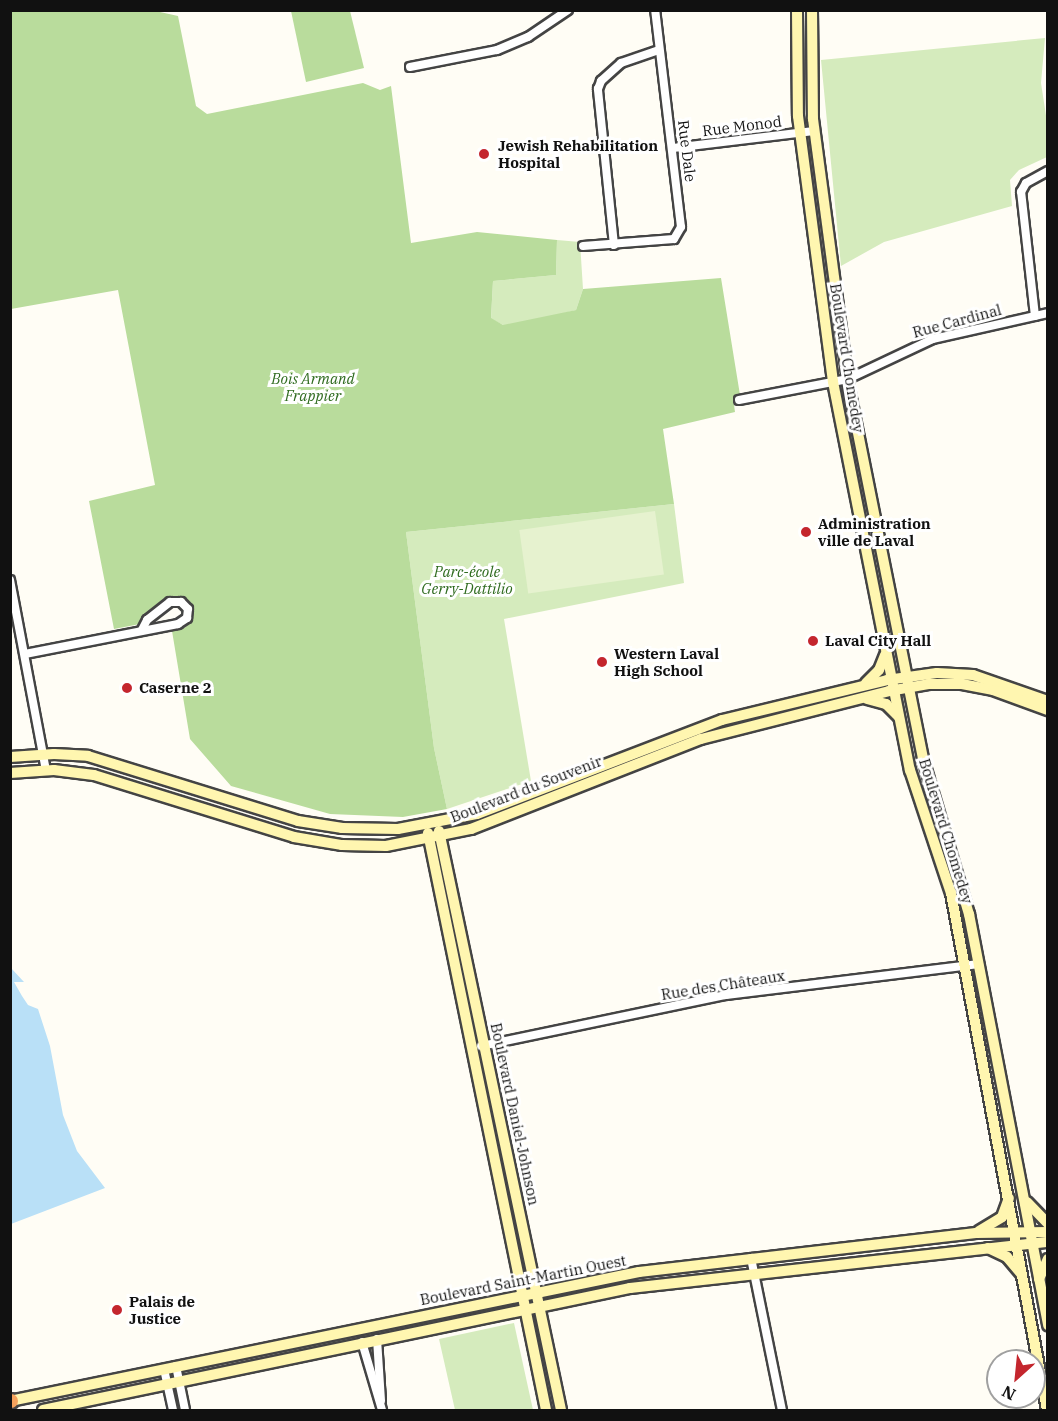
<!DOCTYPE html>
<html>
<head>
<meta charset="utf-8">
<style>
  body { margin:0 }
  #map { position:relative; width:1058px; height:1421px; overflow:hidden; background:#fffdf5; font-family:"IBM Plex Serif",serif }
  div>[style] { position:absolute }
  .green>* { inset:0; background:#d5ebbd }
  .forest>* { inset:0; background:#b9dc9c }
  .pitch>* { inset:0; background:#e6f2cf; transform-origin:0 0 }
  .water>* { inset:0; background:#b9e0f7 }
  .roads { filter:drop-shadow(2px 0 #444) drop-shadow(-2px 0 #444) drop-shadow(0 2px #444) drop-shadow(0 -2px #444) }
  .street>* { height:8px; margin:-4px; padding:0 4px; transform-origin:4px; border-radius:4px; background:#fff }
  .secondary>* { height:10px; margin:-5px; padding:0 5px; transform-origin:5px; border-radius:5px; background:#fff6b0 }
  .highway>* { height:14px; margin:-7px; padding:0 7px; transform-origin:7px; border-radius:7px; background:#f5a25d }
  .dots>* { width:16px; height:16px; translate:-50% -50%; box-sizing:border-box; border:3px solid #fff; border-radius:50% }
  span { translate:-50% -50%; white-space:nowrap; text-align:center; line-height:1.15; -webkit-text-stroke:6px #fff; paint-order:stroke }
  .street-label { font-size:15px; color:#111 }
  .poi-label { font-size:15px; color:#111; font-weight:700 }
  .left { translate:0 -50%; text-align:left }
  .park-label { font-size:15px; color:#2f6b1f; font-style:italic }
  .frame { position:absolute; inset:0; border:12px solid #111; pointer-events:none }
  .north { position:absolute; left:986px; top:1349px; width:60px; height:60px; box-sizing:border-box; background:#fff; border:2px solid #a0a0a0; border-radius:50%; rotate:207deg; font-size:16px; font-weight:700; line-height:24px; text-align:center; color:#111 }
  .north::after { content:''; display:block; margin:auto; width:21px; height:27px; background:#c4262e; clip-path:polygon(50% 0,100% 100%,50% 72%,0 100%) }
</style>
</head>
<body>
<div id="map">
  <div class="green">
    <i style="clip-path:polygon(1045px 38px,1041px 83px,1047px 122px,1047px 157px,1019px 170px,1010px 180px,1012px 206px,884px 242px,841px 266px,821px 60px)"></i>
    <i style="clip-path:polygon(557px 240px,580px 242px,583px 289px,576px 310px,518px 325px,503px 325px,491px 319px,493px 281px,556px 275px)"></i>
    <i style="clip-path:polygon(674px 504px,684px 583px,504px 619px,531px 781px,447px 809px,434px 748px,406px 532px)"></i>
    <i style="clip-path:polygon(514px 1323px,533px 1410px,455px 1410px,439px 1339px)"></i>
  </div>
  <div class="forest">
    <i style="clip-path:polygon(11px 11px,151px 10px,178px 16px,196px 106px,207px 114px,363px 83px,380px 90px,391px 86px,411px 243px,477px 232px,557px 240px,556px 275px,493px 281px,491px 318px,503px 325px,576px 310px,583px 289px,721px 278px,740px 395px,733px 398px,735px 412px,663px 429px,674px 504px,406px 532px,434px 748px,447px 809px,403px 817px,330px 814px,231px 786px,190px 739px,172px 631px,186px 627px,193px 605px,184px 597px,165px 599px,140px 624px,114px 629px,89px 501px,155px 485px,118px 290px,11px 309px)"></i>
    <i style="clip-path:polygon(291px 11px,350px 11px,364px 68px,306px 82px)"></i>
  </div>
  <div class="pitch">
    <i style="left:655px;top:511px;width:64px;height:137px;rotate:82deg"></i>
  </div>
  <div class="water">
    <i style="clip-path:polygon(11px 968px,24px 982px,14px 982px,22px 996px,28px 1005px,38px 1009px,50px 1046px,63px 1115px,77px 1151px,105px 1188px,11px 1224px)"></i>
  </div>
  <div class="roads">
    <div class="street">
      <i style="left:410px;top:67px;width:89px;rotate:-11.1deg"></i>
      <i style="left:497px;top:50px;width:34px;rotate:-23deg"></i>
      <i style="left:528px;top:37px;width:48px;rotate:-34deg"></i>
      <i style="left:673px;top:148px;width:142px;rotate:-6.9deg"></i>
      <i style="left:614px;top:245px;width:157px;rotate:-95.9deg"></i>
      <i style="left:598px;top:89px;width:9px;rotate:-69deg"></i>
      <i style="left:601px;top:81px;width:27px;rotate:-42deg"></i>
      <i style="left:621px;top:63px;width:40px;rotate:-18.9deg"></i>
      <i style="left:583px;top:246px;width:91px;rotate:-4.4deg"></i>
      <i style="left:674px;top:239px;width:14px;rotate:-60deg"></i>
      <i style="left:681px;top:227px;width:219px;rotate:-96.8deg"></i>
      <i style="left:1035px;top:316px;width:125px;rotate:-96.4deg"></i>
      <i style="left:1021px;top:192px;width:10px;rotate:-61deg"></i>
      <i style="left:1026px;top:183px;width:25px;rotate:-29deg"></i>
      <i style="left:739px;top:400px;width:111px;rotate:-10.9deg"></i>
      <i style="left:848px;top:379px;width:94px;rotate:-25.2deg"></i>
      <i style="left:933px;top:339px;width:118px;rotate:-12.7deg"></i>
      <i style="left:10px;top:580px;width:193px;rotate:79.3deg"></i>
      <i style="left:25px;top:654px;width:156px;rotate:-11.1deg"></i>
      <i style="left:178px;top:624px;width:11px;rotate:-34deg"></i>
      <i style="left:187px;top:618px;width:9px;rotate:-84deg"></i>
      <i style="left:188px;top:609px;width:10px;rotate:-135deg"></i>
      <i style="left:181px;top:602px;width:11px;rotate:180deg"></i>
      <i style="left:170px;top:602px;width:29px;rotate:142deg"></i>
      <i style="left:147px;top:620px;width:11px;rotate:117deg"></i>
      <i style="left:481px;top:1046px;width:250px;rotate:-11.8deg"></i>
      <i style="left:726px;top:995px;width:255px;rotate:-7deg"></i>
      <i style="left:751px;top:1258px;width:155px;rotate:78.5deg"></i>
      <i style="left:377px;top:1339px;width:62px;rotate:86.3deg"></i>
      <i style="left:362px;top:1342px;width:71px;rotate:73.6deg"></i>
      <i style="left:176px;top:1366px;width:45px;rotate:78.4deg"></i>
      <i style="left:164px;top:1369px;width:42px;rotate:77.6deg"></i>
    </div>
    <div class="secondary">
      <i style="left:797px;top:10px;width:106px;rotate:89.5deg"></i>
      <i style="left:798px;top:116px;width:268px;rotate:82.5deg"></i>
      <i style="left:833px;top:382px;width:396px;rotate:78.8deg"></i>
      <i style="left:910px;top:770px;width:130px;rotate:71.6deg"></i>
      <i style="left:951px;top:893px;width:526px;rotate:79.48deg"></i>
      <i style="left:812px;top:10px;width:109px;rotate:89.5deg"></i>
      <i style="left:813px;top:119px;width:271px;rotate:82.4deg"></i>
      <i style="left:849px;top:388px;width:378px;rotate:78.7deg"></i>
      <i style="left:923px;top:759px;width:162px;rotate:73.5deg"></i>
      <i style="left:969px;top:914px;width:419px;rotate:79.1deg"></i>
      <i style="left:866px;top:683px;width:18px;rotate:-45deg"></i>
      <i style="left:879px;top:670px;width:16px;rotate:-68deg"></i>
      <i style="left:867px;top:699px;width:20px;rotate:15deg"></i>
      <i style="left:886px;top:704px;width:18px;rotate:45deg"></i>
      <i style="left:10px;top:757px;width:44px;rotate:-3.9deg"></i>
      <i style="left:54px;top:754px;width:34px;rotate:3deg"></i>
      <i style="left:88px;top:756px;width:220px;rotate:17.2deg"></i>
      <i style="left:298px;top:821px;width:45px;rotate:9deg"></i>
      <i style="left:342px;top:828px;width:56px;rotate:1deg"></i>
      <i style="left:398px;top:829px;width:80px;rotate:-10.8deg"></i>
      <i style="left:477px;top:814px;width:262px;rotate:-21deg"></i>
      <i style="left:722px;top:720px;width:170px;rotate:-13.6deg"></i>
      <i style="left:887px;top:680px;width:50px;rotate:-8deg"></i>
      <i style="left:937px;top:673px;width:36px;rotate:3deg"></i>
      <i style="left:973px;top:675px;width:79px;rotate:19.1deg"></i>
      <i style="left:10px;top:773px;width:44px;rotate:-3.9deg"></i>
      <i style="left:54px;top:770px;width:40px;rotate:7.1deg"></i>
      <i style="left:94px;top:775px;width:209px;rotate:17.2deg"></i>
      <i style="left:294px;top:837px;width:49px;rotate:9.5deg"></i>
      <i style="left:342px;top:845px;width:44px;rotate:1.3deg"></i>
      <i style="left:386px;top:846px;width:87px;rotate:-11.3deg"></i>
      <i style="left:471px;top:829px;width:247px;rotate:-21.4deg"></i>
      <i style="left:701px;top:739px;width:194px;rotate:-14.3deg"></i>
      <i style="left:889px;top:691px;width:40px;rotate:-10deg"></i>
      <i style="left:928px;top:684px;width:34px"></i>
      <i style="left:962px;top:684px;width:32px;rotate:11deg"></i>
      <i style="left:993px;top:690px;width:59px;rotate:20deg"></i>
      <i style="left:439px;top:831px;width:592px;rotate:78.1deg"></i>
      <i style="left:428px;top:833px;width:589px;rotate:78.44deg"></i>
      <i style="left:1027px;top:1202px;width:30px;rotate:46deg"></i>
      <i style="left:979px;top:1231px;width:27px;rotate:-31deg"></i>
      <i style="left:1002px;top:1217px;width:20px;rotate:-70deg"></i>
      <i style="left:988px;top:1248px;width:21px;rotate:25deg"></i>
      <i style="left:1007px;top:1257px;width:23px;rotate:50deg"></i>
      <i style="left:1039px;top:1279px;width:22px;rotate:-66deg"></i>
      <i style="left:10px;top:1401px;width:642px;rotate:-11.59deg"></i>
      <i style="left:639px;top:1272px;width:339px;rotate:-6.6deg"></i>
      <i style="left:976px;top:1233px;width:72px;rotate:-0.8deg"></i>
      <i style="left:43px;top:1410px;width:600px;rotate:-11.74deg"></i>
      <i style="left:630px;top:1288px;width:421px;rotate:-6.3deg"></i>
    </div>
    <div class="highway">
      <i style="left:10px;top:1401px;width:1px"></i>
    </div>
  </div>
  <div class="dots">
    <i style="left:484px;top:154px;background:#c4262e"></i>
    <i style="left:806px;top:532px;background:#c4262e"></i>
    <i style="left:813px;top:641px;background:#c4262e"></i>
    <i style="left:602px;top:662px;background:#c4262e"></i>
    <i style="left:127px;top:688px;background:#c4262e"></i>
    <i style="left:117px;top:1310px;background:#c4262e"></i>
  </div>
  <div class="street-label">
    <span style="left:742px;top:126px;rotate:-7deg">Rue Monod</span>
    <span style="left:687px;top:151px;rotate:83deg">Rue Dale</span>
    <span style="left:957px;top:321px;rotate:-15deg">Rue Cardinal</span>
    <span style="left:847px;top:358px;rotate:81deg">Boulevard Chomedey</span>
    <span style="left:526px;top:789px;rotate:-21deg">Boulevard du Souvenir</span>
    <span style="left:946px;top:831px;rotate:73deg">Boulevard Chomedey</span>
    <span style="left:723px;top:985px;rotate:-9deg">Rue des Châteaux</span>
    <span style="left:515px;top:1114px;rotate:78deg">Boulevard Daniel-Johnson</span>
    <span style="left:523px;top:1280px;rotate:-11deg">Boulevard Saint-Martin Ouest</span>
  </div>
  <div class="poi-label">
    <span class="left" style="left:498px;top:154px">Jewish Rehabilitation<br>Hospital</span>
    <span class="left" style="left:818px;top:532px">Administration<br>ville de Laval</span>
    <span class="left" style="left:825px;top:641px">Laval City Hall</span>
    <span class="left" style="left:614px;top:662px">Western Laval<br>High School</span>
    <span class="left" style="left:139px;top:688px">Caserne 2</span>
    <span class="left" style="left:129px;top:1310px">Palais de<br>Justice</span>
  </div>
  <div class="park-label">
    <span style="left:313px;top:387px">Bois Armand<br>Frappier</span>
    <span style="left:467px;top:580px">Parc-école<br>Gerry-Dattilio</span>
  </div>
  <div class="frame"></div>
  <div class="north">N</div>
</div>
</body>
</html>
